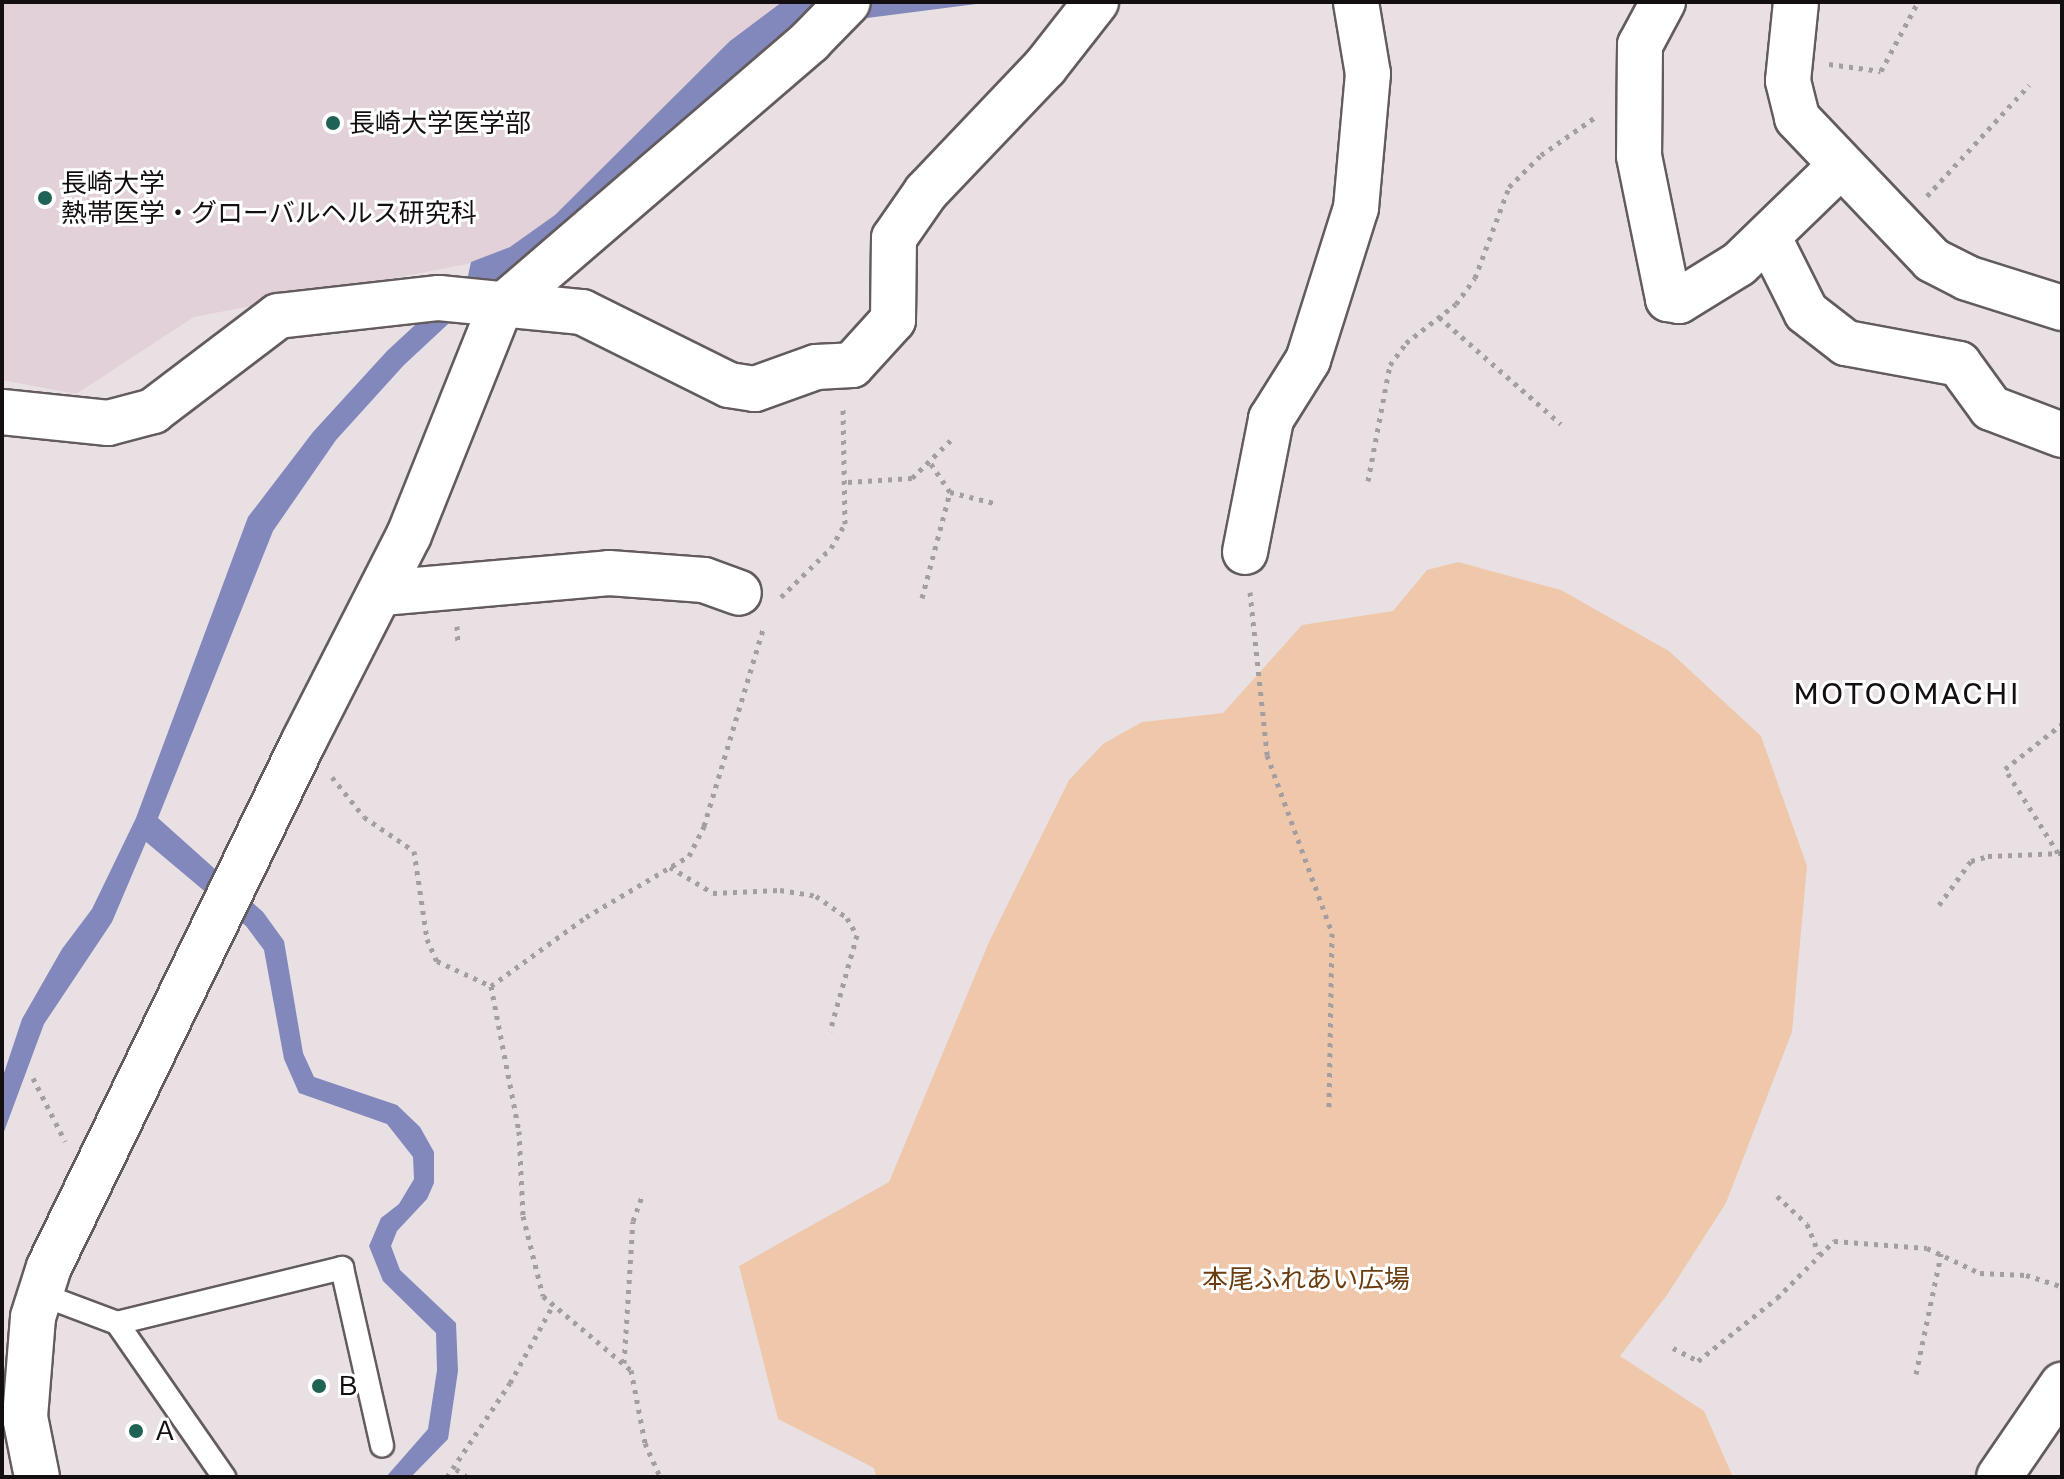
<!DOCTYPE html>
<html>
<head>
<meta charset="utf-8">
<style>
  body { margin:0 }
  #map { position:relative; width:2064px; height:1479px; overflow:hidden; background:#e9e0e4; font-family:"Golos Text","Noto Sans JP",sans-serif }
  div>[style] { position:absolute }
  .built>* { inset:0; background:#e2d1d8 }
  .green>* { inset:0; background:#efc8ac }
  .water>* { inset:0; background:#8388bc }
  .path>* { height:5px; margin-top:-2.5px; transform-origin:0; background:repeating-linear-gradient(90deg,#a59ea1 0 4px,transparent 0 10px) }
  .roads { filter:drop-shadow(2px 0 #635b5e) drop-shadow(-2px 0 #635b5e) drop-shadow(0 2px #635b5e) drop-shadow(0 -2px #635b5e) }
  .service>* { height:22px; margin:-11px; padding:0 11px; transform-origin:11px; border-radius:11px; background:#fff }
  .minor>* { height:44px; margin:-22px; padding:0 22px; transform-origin:22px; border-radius:22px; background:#fff }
  .dots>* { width:22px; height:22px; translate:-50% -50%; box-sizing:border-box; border:4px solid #fff; border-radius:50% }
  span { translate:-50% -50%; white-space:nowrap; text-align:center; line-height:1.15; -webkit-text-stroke:6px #fff; paint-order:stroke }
  .poi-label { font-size:26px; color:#130f11 }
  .left { translate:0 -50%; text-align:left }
  .park-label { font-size:26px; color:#6b3c0f }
  .quarter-label { font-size:30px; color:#130f11; letter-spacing:2px }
  .frame { position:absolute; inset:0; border:4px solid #130f11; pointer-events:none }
</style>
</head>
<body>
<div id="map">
  <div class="built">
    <i style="clip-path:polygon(2px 2px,792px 2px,559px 227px,467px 264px,194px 317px,76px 394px,2px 380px)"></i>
  </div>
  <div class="green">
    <i style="clip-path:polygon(1458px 562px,1561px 590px,1669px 651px,1761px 736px,1807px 866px,1792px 1032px,1726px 1203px,1667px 1295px,1620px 1356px,1704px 1411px,1733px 1477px,876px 1477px,874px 1468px,778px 1419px,739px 1266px,889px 1182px,989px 942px,1069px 780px,1103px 744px,1142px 722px,1223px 713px,1302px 625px,1393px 611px,1427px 570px)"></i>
  </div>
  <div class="water">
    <i style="clip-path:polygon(782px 2px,992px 2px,797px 27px,749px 64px,612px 202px,490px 285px,404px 365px,336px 440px,273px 531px,158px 818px,263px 912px,284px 941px,303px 1053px,314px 1077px,397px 1105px,420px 1127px,434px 1152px,434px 1183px,427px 1199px,397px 1231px,391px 1246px,400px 1270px,456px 1323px,458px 1371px,448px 1439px,411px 1477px,386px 1477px,428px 1429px,437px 1370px,436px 1333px,383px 1281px,369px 1246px,381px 1218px,399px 1204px,414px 1179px,413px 1157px,387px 1124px,299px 1093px,284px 1059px,264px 950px,246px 926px,146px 842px,112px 922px,44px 1024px,2px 1137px,2px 1079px,22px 1019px,62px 949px,92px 909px,136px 818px,248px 517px,313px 432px,387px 351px,468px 276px,471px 262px,510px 247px,555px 215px,730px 41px)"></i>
  </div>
  <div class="path">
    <i style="left:1829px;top:64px;width:52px;rotate:7.7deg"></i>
    <i style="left:1881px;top:71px;width:78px;rotate:-61.8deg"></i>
    <i style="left:1927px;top:196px;width:151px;rotate:-47.4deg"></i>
    <i style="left:1439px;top:317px;width:162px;rotate:41.3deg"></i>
    <i style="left:1368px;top:481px;width:118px;rotate:-79.3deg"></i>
    <i style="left:1390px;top:365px;width:27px;rotate:-54deg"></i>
    <i style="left:1406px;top:343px;width:63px;rotate:-38deg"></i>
    <i style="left:1456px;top:304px;width:32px;rotate:-54deg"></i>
    <i style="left:1475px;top:278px;width:97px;rotate:-69.5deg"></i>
    <i style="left:1509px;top:187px;width:45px;rotate:-45deg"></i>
    <i style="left:1541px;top:155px;width:68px;rotate:-34.9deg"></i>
    <i style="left:848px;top:482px;width:64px;rotate:-3.6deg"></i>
    <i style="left:912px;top:478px;width:60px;rotate:-44.3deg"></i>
    <i style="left:950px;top:492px;width:49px;rotate:14deg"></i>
    <i style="left:1250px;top:592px;width:164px;rotate:84deg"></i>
    <i style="left:1267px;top:755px;width:189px;rotate:69.9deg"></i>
    <i style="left:1332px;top:933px;width:174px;rotate:91deg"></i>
    <i style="left:781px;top:597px;width:70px;rotate:-44.4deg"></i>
    <i style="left:831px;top:548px;width:28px;rotate:-60deg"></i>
    <i style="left:845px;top:524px;width:116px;rotate:-91deg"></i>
    <i style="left:922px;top:598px;width:110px;rotate:-75.2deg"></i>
    <i style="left:950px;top:492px;width:36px;rotate:-124deg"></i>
    <i style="left:457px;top:626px;width:17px;rotate:87deg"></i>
    <i style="left:332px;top:777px;width:51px;rotate:51.3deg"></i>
    <i style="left:364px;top:817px;width:60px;rotate:34.2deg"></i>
    <i style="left:414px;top:851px;width:89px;rotate:81.6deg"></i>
    <i style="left:427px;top:939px;width:24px;rotate:66deg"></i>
    <i style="left:437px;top:961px;width:60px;rotate:24.8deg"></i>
    <i style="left:491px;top:986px;width:148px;rotate:79.1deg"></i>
    <i style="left:519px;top:1131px;width:85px;rotate:87.3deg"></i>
    <i style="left:523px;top:1216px;width:82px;rotate:76deg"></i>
    <i style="left:543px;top:1296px;width:115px;rotate:40.1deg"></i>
    <i style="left:631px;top:1370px;width:74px;rotate:79.1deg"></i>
    <i style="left:645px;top:1443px;width:37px;rotate:66deg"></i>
    <i style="left:2058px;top:853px;width:99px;rotate:-122.2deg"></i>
    <i style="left:2005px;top:769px;width:73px;rotate:-38.3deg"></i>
    <i style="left:670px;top:867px;width:50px;rotate:31.2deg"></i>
    <i style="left:713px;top:893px;width:67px;rotate:-2.6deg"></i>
    <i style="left:780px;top:890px;width:36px;rotate:9deg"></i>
    <i style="left:816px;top:896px;width:38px;rotate:35deg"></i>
    <i style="left:847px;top:918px;width:20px;rotate:60deg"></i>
    <i style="left:857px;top:935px;width:100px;rotate:105.7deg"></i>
    <i style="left:1939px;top:905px;width:54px;rotate:-54deg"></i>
    <i style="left:1971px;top:861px;width:18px;rotate:-16deg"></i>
    <i style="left:1988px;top:856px;width:74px;rotate:-2.3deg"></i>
    <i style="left:491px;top:986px;width:117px;rotate:-36deg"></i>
    <i style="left:586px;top:917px;width:120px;rotate:-30.6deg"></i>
    <i style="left:689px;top:856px;width:34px;rotate:-63deg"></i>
    <i style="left:704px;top:826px;width:209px;rotate:-73.3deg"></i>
    <i style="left:33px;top:1078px;width:71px;rotate:63.1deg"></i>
    <i style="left:1777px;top:1196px;width:41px;rotate:43deg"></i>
    <i style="left:1807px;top:1224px;width:32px;rotate:68deg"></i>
    <i style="left:1673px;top:1348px;width:28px;rotate:27deg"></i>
    <i style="left:1698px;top:1361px;width:101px;rotate:-38.6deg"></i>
    <i style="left:1777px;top:1298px;width:81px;rotate:-45deg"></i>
    <i style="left:1834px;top:1241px;width:93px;rotate:4.3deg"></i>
    <i style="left:1927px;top:1248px;width:59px;rotate:25.3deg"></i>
    <i style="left:1980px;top:1273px;width:46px;rotate:2.5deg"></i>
    <i style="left:2026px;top:1275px;width:38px;rotate:18deg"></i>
    <i style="left:624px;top:1363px;width:142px;rotate:-86.4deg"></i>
    <i style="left:633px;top:1221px;width:30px;rotate:-70deg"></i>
    <i style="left:1916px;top:1374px;width:123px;rotate:-78.2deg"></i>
    <i style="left:456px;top:1469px;width:14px;rotate:36deg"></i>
    <i style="left:447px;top:1477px;width:113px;rotate:-56.2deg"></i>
    <i style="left:510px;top:1383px;width:87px;rotate:-61.1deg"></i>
  </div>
  <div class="roads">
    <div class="service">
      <i style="left:40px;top:1294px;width:82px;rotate:20.6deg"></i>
      <i style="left:117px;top:1323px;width:232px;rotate:-13.7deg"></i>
      <i style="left:342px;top:1268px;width:182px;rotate:77.3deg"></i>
      <i style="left:117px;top:1323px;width:188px;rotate:55.2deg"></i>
    </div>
    <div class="minor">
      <i style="left:1663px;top:2px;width:49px;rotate:118.1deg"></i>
      <i style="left:1640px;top:45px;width:111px;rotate:90.5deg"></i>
      <i style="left:1639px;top:156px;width:146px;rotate:78.5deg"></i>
      <i style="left:1668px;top:299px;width:11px;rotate:10deg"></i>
      <i style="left:1679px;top:301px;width:70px;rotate:-31.7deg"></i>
      <i style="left:1739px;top:264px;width:142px;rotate:-44.1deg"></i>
      <i style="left:1796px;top:2px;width:79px;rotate:95.8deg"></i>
      <i style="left:1788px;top:81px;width:38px;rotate:76deg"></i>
      <i style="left:1797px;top:118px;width:196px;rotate:46.4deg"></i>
      <i style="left:1932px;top:260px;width:39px;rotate:27deg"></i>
      <i style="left:1967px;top:278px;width:100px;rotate:17.5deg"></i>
      <i style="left:1769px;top:238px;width:83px;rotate:63.4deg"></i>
      <i style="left:1806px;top:312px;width:51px;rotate:37.8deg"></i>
      <i style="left:1846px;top:343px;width:115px;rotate:10.5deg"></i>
      <i style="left:1959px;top:364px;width:54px;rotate:54deg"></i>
      <i style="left:1991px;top:408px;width:76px;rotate:20.8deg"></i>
      <i style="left:2px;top:412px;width:107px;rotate:5.9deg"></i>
      <i style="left:108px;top:423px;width:47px;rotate:-14.9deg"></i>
      <i style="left:153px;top:411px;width:157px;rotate:-37.2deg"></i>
      <i style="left:278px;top:316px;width:162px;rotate:-6.4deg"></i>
      <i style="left:439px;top:298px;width:144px;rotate:5.6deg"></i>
      <i style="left:582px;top:312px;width:164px;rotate:26.4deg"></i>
      <i style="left:729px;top:385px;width:26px;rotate:9deg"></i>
      <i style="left:755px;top:389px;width:65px;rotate:-19.8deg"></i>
      <i style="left:816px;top:367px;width:36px;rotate:-3deg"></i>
      <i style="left:852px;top:365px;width:61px;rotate:-47.7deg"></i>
      <i style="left:893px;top:320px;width:82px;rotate:-89.3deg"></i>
      <i style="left:894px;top:238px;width:56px;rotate:-55.2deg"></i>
      <i style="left:926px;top:192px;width:173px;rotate:-46.4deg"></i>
      <i style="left:1045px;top:67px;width:83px;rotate:-51.9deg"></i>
      <i style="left:1245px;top:552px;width:136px;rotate:-78.9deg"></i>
      <i style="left:1271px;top:419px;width:70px;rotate:-57.9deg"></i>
      <i style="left:1308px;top:360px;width:159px;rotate:-72.5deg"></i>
      <i style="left:1356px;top:208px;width:135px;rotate:-84.9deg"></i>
      <i style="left:1368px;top:74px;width:73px;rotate:-99.5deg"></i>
      <i style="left:382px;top:593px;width:228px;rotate:-5deg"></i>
      <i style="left:609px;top:573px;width:95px;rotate:4.2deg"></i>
      <i style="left:704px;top:580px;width:37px;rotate:20deg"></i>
      <i style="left:37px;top:1477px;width:61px;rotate:-101.3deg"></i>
      <i style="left:25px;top:1417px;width:100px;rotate:-85.4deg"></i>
      <i style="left:33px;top:1317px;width:52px;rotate:-72.3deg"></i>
      <i style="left:49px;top:1267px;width:585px;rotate:-64.14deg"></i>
      <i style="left:304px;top:741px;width:231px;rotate:-63deg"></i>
      <i style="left:409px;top:535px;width:245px;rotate:-68.2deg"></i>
      <i style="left:500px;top:308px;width:409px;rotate:-40.7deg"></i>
      <i style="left:810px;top:41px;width:54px;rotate:-45.7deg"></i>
      <i style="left:1999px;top:1477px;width:112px;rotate:-55.6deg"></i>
    </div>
  </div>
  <div class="dots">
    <i style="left:333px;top:123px;background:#1f6354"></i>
    <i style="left:45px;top:198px;background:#1f6354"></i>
    <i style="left:319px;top:1386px;background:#1f6354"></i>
    <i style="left:136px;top:1431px;background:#1f6354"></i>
  </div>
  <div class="poi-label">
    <span class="left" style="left:349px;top:123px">長崎大学医学部</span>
    <span class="left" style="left:61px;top:198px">長崎大学<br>熱帯医学・グローバルヘルス研究科</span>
    <span class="left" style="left:335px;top:1386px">Ｂ</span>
    <span class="left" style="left:152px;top:1431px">Ａ</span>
  </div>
  <div class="park-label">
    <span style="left:1306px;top:1279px">本尾ふれあい広場</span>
  </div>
  <div class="quarter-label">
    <span style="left:1907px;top:693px">MOTOOMACHI</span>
  </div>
  <div class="frame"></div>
</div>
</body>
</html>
